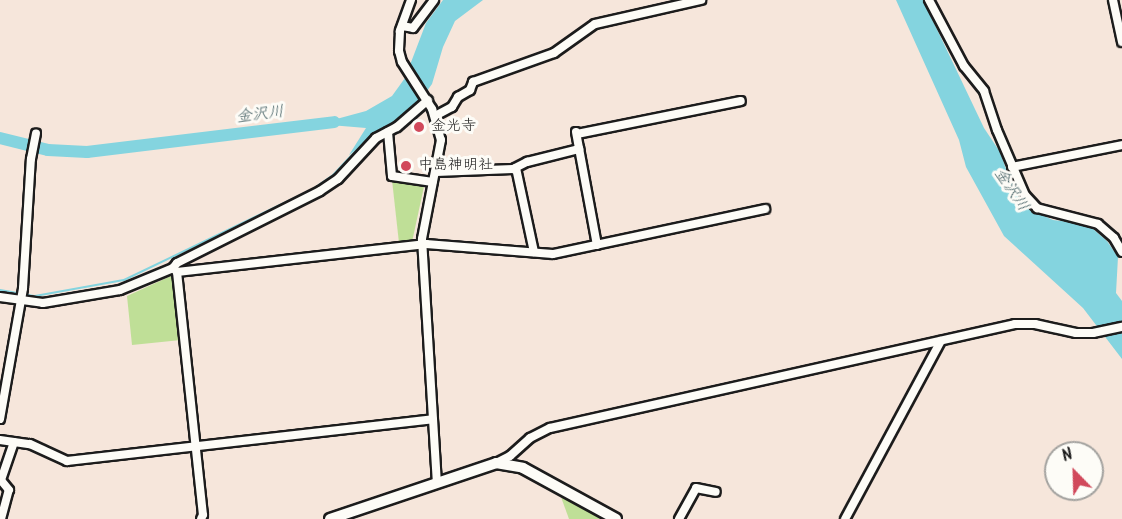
<!DOCTYPE html>
<html>
<head>
<meta charset="utf-8">
<style>
  body { margin:0 }
  #map { position:relative; width:1122px; height:519px; overflow:hidden; background:#f6e6db; font-family:Kalam,"Klee One",sans-serif }
  div>[style] { position:absolute }
  .green>* { inset:0; background:#bfdf97 }
  .water>* { inset:0; background:#84d4df }
  .stream>* { height:2px; margin:-1px; padding:0 1px; transform-origin:1px; border-radius:1px; background:#84d4df }
  .river>* { height:12px; margin:-6px; padding:0 6px; transform-origin:6px; border-radius:6px; background:#84d4df }
  .roads { filter:drop-shadow(2px 0 #1c1c1c) drop-shadow(-2px 0 #1c1c1c) drop-shadow(0 2px #1c1c1c) drop-shadow(0 -2px #1c1c1c) }
  .street>* { height:8px; margin:-4px; padding:0 4px; transform-origin:4px; border-radius:4px; background:#fdfcf7 }
  .secondary>* { height:10px; margin:-5px; padding:0 5px; transform-origin:5px; border-radius:5px; background:#fdfcf7 }
  .dots>* { width:16px; height:16px; translate:-50% -50%; box-sizing:border-box; border:3px solid #fdfcf7; border-radius:50% }
  span { translate:-50% -50%; white-space:nowrap; text-align:center; line-height:1.15; -webkit-text-stroke:6px #fdfcf7; paint-order:stroke }
  .poi-label { font-size:15px; color:#1c1c1c }
  .left { translate:0 -50%; text-align:left }
  .water-label { font-size:16px; color:#405c60; font-style:italic }
  .north { position:absolute; left:1044px; top:441px; width:60px; height:60px; box-sizing:border-box; background:#fdfcf7; border:2px solid #a3a29f; border-radius:50%; rotate:337deg; font-size:16px; font-weight:700; line-height:24px; text-align:center; color:#1c1c1c }
  .north::after { content:''; display:block; margin:auto; width:21px; height:27px; background:#d1495b; clip-path:polygon(50% 0,100% 100%,50% 72%,0 100%) }
</style>
</head>
<body>
<div id="map">
  <div class="green">
    <i style="clip-path:polygon(400px 179px,425px 182px,412px 242px,399px 243px,392px 180px)"></i>
    <i style="clip-path:polygon(171px 276px,175px 278px,181px 340px,132px 345px,127px 296px)"></i>
    <i style="clip-path:polygon(561px 497px,603px 519px,569px 519px)"></i>
  </div>
  <div class="water">
    <i style="clip-path:polygon(443px 0,483px 0,455px 21px,443px 47px,432px 84px,419px 102px,349px 155px,366px 128px,318px 124px,366px 111px,392px 96px,405px 78px,426px 23px)"></i>
    <i style="clip-path:polygon(896px 0,923px 0,984px 128px,1000px 152px,1010px 180px,1031px 210px,1053px 220px,1079px 223px,1092px 228px,1107px 241px,1118px 257px,1116px 293px,1122px 301px,1122px 359px,1083px 308px,1004px 236px,966px 167px,959px 140px)"></i>
  </div>
  <div class="stream">
    <i style="left:0;top:290px;width:36px;rotate:10deg"></i>
    <i style="left:35px;top:296px;width:90px;rotate:-10.2deg"></i>
    <i style="left:124px;top:280px;width:210px;rotate:-25.7deg"></i>
    <i style="left:313px;top:189px;width:24px;rotate:-35deg"></i>
    <i style="left:333px;top:175px;width:42px;rotate:-46.9deg"></i>
  </div>
  <div class="river">
    <i style="left:0;top:138px;width:49px;rotate:14deg"></i>
    <i style="left:48px;top:150px;width:39px;rotate:3deg"></i>
    <i style="left:87px;top:152px;width:249px;rotate:-6.9deg"></i>
  </div>
  <div class="roads">
    <div class="street">
      <i style="left:411px;top:0;width:33px;rotate:110deg"></i>
      <i style="left:400px;top:31px;width:20px;rotate:93deg"></i>
      <i style="left:399px;top:51px;width:11px;rotate:75deg"></i>
      <i style="left:402px;top:62px;width:56px;rotate:57.4deg"></i>
      <i style="left:432px;top:109px;width:32px;rotate:74deg"></i>
      <i style="left:441px;top:140px;width:101px;rotate:100.9deg"></i>
      <i style="left:422px;top:239px;width:244px;rotate:86.5deg"></i>
      <i style="left:929px;top:0;width:75px;rotate:62.1deg"></i>
      <i style="left:964px;top:66px;width:32px;rotate:51deg"></i>
      <i style="left:984px;top:91px;width:41px;rotate:71.6deg"></i>
      <i style="left:997px;top:130px;width:71px;rotate:66.7deg"></i>
      <i style="left:1025px;top:195px;width:18px;rotate:47deg"></i>
      <i style="left:1037px;top:208px;width:63px;rotate:14.7deg"></i>
      <i style="left:1098px;top:224px;width:21px;rotate:41deg"></i>
      <i style="left:1114px;top:238px;width:16px;rotate:60deg"></i>
      <i style="left:1113px;top:0;width:43px;rotate:77.9deg"></i>
      <i style="left:402px;top:26px;width:11px;rotate:10deg"></i>
      <i style="left:413px;top:28px;width:35px;rotate:-53deg"></i>
      <i style="left:435px;top:116px;width:19px;rotate:-28deg"></i>
      <i style="left:452px;top:107px;width:12px;rotate:-59deg"></i>
      <i style="left:458px;top:97px;width:14px;rotate:-30deg"></i>
      <i style="left:470px;top:90px;width:9px;rotate:-69deg"></i>
      <i style="left:473px;top:82px;width:86px;rotate:-19.7deg"></i>
      <i style="left:554px;top:53px;width:50px;rotate:-35.3deg"></i>
      <i style="left:595px;top:24px;width:109px;rotate:-12.8deg"></i>
      <i style="left:388px;top:132px;width:44px;rotate:84.8deg"></i>
      <i style="left:392px;top:176px;width:41px;rotate:8.3deg"></i>
      <i style="left:576px;top:132px;width:115px;rotate:79.5deg"></i>
      <i style="left:577px;top:134px;width:167px;rotate:-11.4deg"></i>
      <i style="left:1012px;top:167px;width:112px;rotate:-11.3deg"></i>
      <i style="left:516px;top:168px;width:86px;rotate:77.9deg"></i>
      <i style="left:436px;top:172px;width:77px;rotate:-2.2deg"></i>
      <i style="left:513px;top:169px;width:16px;rotate:-27deg"></i>
      <i style="left:527px;top:162px;width:54px;rotate:-14deg"></i>
      <i style="left:173px;top:268px;width:6px;rotate:-51deg"></i>
      <i style="left:177px;top:263px;width:160px;rotate:-26.7deg"></i>
      <i style="left:320px;top:191px;width:22px;rotate:-34deg"></i>
      <i style="left:338px;top:179px;width:56px;rotate:-47.2deg"></i>
      <i style="left:376px;top:138px;width:24px;rotate:-28deg"></i>
      <i style="left:397px;top:127px;width:41px;rotate:-41.1deg"></i>
      <i style="left:177px;top:272px;width:244px;rotate:83.9deg"></i>
      <i style="left:203px;top:515px;width:4px;rotate:117deg"></i>
      <i style="left:0;top:297px;width:43px;rotate:7.9deg"></i>
      <i style="left:43px;top:303px;width:78px;rotate:-9.6deg"></i>
      <i style="left:120px;top:290px;width:57px;rotate:-22.5deg"></i>
      <i style="left:173px;top:268px;width:6px;rotate:45deg"></i>
      <i style="left:177px;top:272px;width:251px;rotate:-6.4deg"></i>
      <i style="left:426px;top:244px;width:127px;rotate:4.5deg"></i>
      <i style="left:553px;top:254px;width:217px;rotate:-12deg"></i>
      <i style="left:0;top:419px;width:133px;rotate:-80deg"></i>
      <i style="left:23px;top:288px;width:129px;rotate:-86.5deg"></i>
      <i style="left:31px;top:159px;width:26px;rotate:-79deg"></i>
      <i style="left:0;top:440px;width:30px;rotate:8deg"></i>
      <i style="left:30px;top:444px;width:41px;rotate:24.7deg"></i>
      <i style="left:67px;top:461px;width:368px;rotate:-6.5deg"></i>
      <i style="left:496px;top:463px;width:16px;rotate:-27deg"></i>
      <i style="left:510px;top:456px;width:27px;rotate:-42deg"></i>
      <i style="left:530px;top:438px;width:22px;rotate:-27deg"></i>
      <i style="left:550px;top:428px;width:476px;rotate:-12.6deg"></i>
      <i style="left:1015px;top:324px;width:20px"></i>
      <i style="left:1035px;top:324px;width:42px;rotate:12.4deg"></i>
      <i style="left:1076px;top:333px;width:17px"></i>
      <i style="left:1093px;top:333px;width:30px;rotate:-12deg"></i>
      <i style="left:1px;top:519px;width:30px;rotate:-75deg"></i>
      <i style="left:9px;top:490px;width:13px;rotate:-129deg"></i>
      <i style="left:1px;top:480px;width:40px;rotate:-71.1deg"></i>
      <i style="left:679px;top:519px;width:35px;rotate:-61deg"></i>
      <i style="left:696px;top:488px;width:20px;rotate:11deg"></i>
      <i style="left:845px;top:519px;width:202px;rotate:-61.7deg"></i>
    </div>
    <div class="secondary">
      <i style="left:330px;top:519px;width:175px;rotate:-18.6deg"></i>
      <i style="left:496px;top:463px;width:27px;rotate:10deg"></i>
      <i style="left:523px;top:468px;width:106px;rotate:28.7deg"></i>
    </div>
  </div>
  <div class="dots">
    <i style="left:419px;top:127px;background:#d1495b"></i>
    <i style="left:406px;top:166px;background:#d1495b"></i>
  </div>
  <div class="poi-label">
    <span class="left" style="left:431px;top:127px">金光寺</span>
    <span class="left" style="left:418px;top:166px">中島神明社</span>
  </div>
  <div class="water-label">
    <span style="left:260px;top:115px;rotate:-7deg">金沢川</span>
    <span style="left:1011px;top:190px;rotate:56deg">金沢川</span>
  </div>
  <div class="north">N</div>
</div>
</body>
</html>
